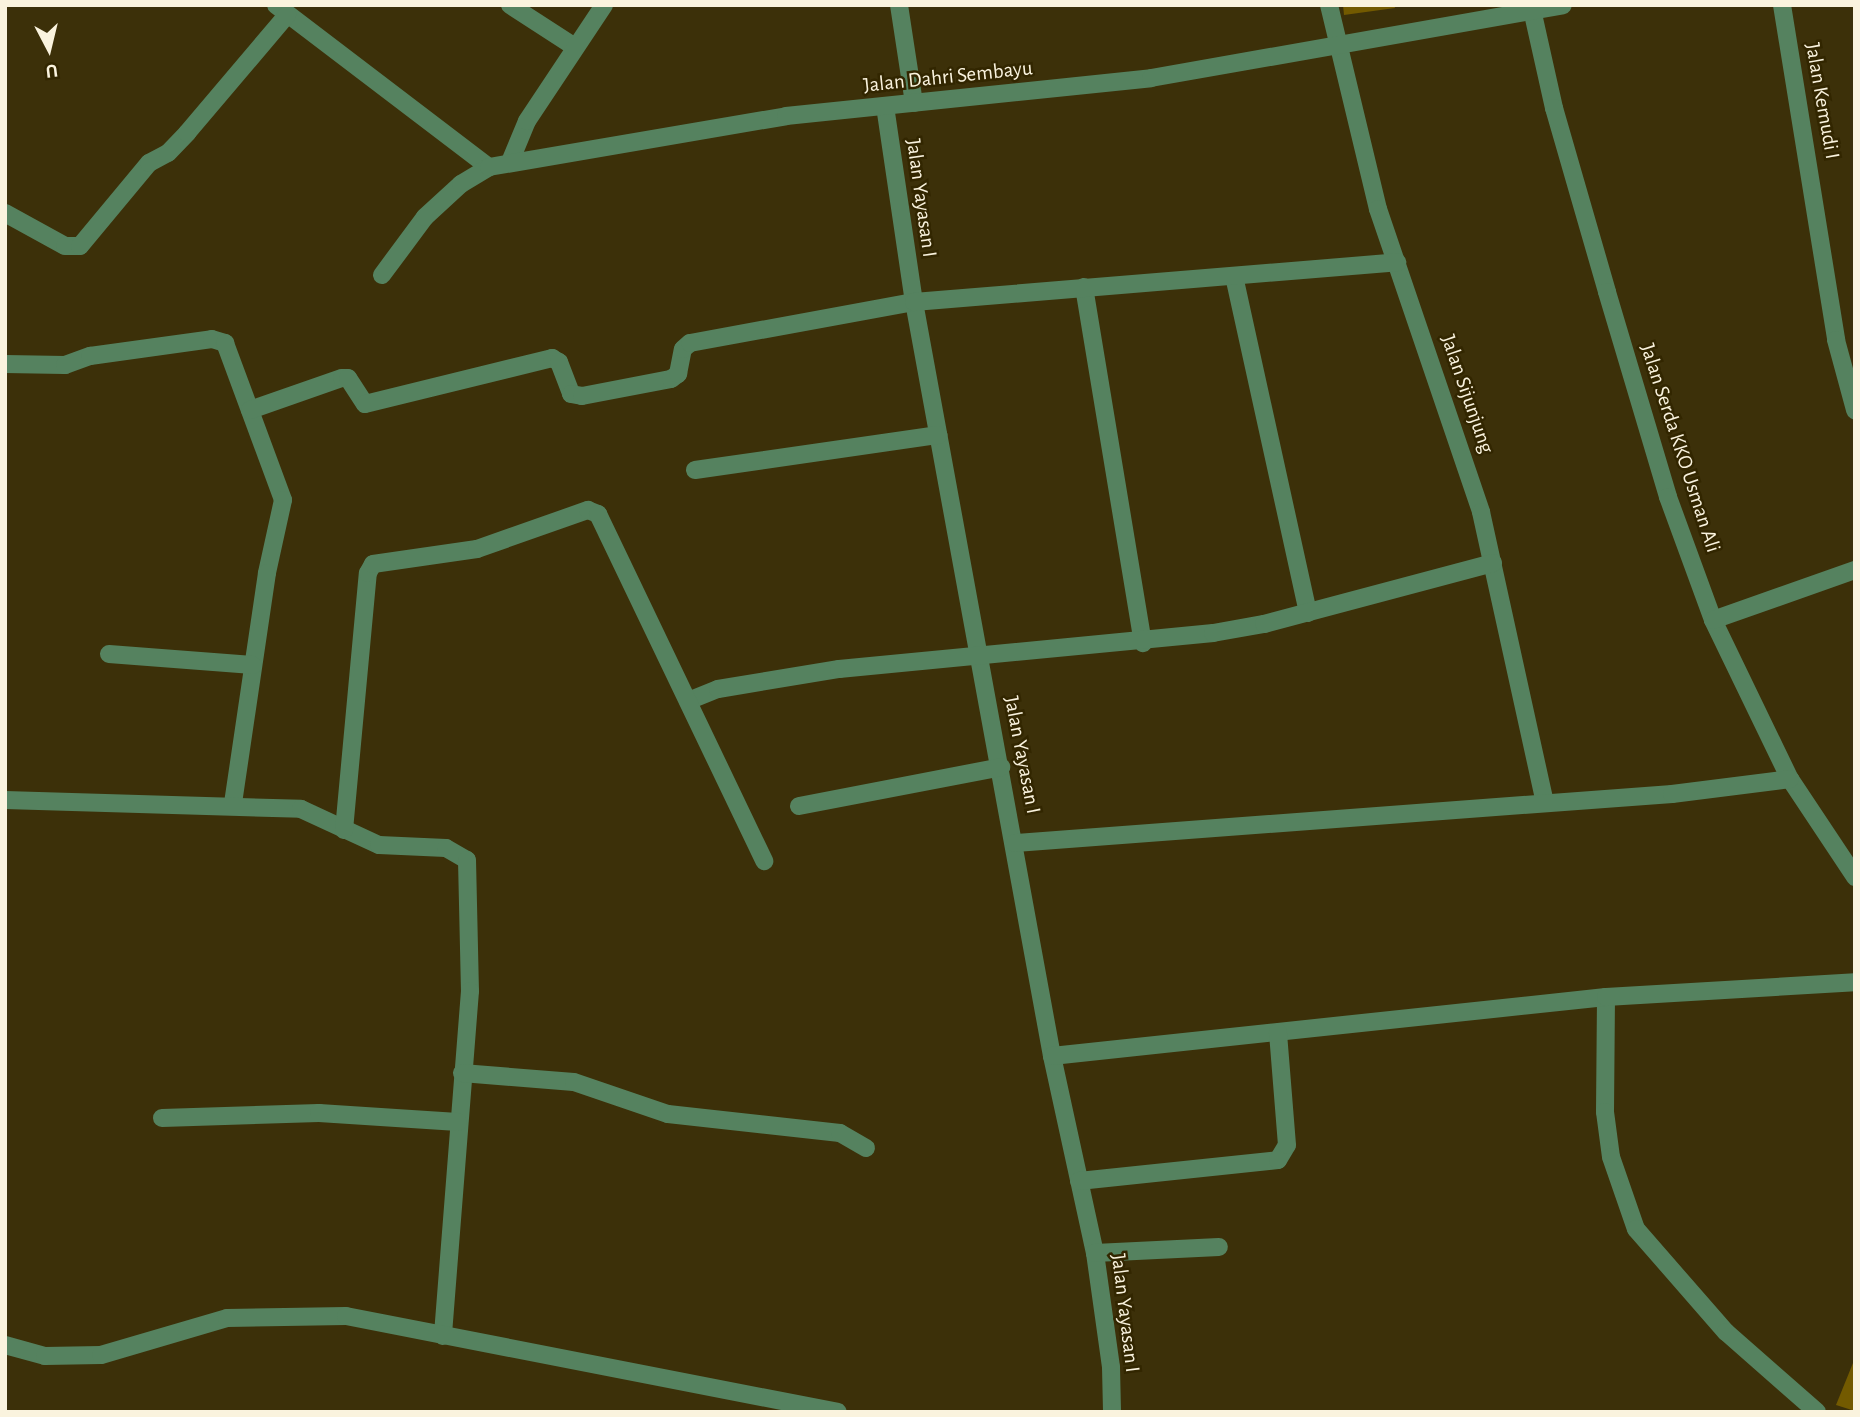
<!DOCTYPE html>
<html>
<head>
<meta charset="utf-8">
<style>
  body { margin:0 }
  #map { position:relative; width:1860px; height:1417px; overflow:hidden; background:#3c3009; font-family:"Alegreya Sans",sans-serif }
  div>[style] { position:absolute }
  .building>* { inset:0; background:#735a00 }
  .minor>* { height:18px; margin:-9px; padding:0 9px; transform-origin:9px; border-radius:9px; background:#55825f }
  span { translate:-50% -50%; white-space:nowrap; text-align:center; line-height:1.15; -webkit-text-stroke:5px #322600; paint-order:stroke }
  .street-label { font-size:21px; color:#faf3de }
  .frame { position:absolute; inset:0; border:7px solid #faf3de; pointer-events:none }
  .north { position:absolute; left:14px; top:14px; width:70px; height:70px; -webkit-text-stroke:5px #322600; paint-order:stroke; rotate:173deg; font-size:19px; font-weight:700; line-height:28px; text-align:center; color:#faf3de }
  .north::after { content:''; display:block; margin:auto; width:24px; height:32px; background:#faf3de; clip-path:polygon(50% 0,100% 100%,50% 72%,0 100%) }
</style>
</head>
<body>
<div id="map">
  <div class="building">
    <i style="clip-path:polygon(1343px 5px,1394px 5px,1395px 8px,1344px 15px)"></i>
    <i style="clip-path:polygon(1855px 1358px,1855px 1411px,1836px 1405px)"></i>
  </div>
  <div class="minor">
    <i style="left:276px;top:5px;width:268px;rotate:37.3deg"></i>
    <i style="left:510px;top:5px;width:77px;rotate:32.9deg"></i>
    <i style="left:899px;top:5px;width:99px;rotate:81.3deg"></i>
    <i style="left:1329px;top:5px;width:210px;rotate:76.5deg"></i>
    <i style="left:1378px;top:209px;width:320px;rotate:71.2deg"></i>
    <i style="left:1481px;top:512px;width:298px;rotate:77.6deg"></i>
    <i style="left:1531px;top:5px;width:106px;rotate:77.4deg"></i>
    <i style="left:1554px;top:108px;width:191px;rotate:73.9deg"></i>
    <i style="left:1607px;top:292px;width:214px;rotate:73.4deg"></i>
    <i style="left:1668px;top:497px;width:131px;rotate:69.9deg"></i>
    <i style="left:1713px;top:620px;width:177px;rotate:64.2deg"></i>
    <i style="left:1790px;top:779px;width:118px;rotate:56.4deg"></i>
    <i style="left:1782px;top:5px;width:339px;rotate:80.8deg"></i>
    <i style="left:1836px;top:340px;width:73px;rotate:74.8deg"></i>
    <i style="left:885px;top:106px;width:198px;rotate:81.6deg"></i>
    <i style="left:914px;top:302px;width:767px;rotate:79.63deg"></i>
    <i style="left:1052px;top:1056px;width:202px;rotate:77.7deg"></i>
    <i style="left:1095px;top:1253px;width:115px;rotate:82deg"></i>
    <i style="left:1111px;top:1367px;width:45px;rotate:88.7deg"></i>
    <i style="left:510px;top:162px;width:44px;rotate:-67.5deg"></i>
    <i style="left:527px;top:121px;width:139px;rotate:-56.4deg"></i>
    <i style="left:5px;top:213px;width:68px;rotate:28.8deg"></i>
    <i style="left:65px;top:246px;width:15px"></i>
    <i style="left:80px;top:246px;width:108px;rotate:-50.3deg"></i>
    <i style="left:149px;top:163px;width:21px;rotate:-28deg"></i>
    <i style="left:168px;top:153px;width:28px;rotate:-46deg"></i>
    <i style="left:187px;top:133px;width:155px;rotate:-49.7deg"></i>
    <i style="left:382px;top:275px;width:72px;rotate:-53.4deg"></i>
    <i style="left:425px;top:217px;width:49px;rotate:-42.5deg"></i>
    <i style="left:461px;top:184px;width:33px;rotate:-31deg"></i>
    <i style="left:489px;top:167px;width:301px;rotate:-9.7deg"></i>
    <i style="left:786px;top:116px;width:367px;rotate:-5.9deg"></i>
    <i style="left:1151px;top:78px;width:418px;rotate:-10deg"></i>
    <i style="left:1234px;top:276px;width:345px;rotate:77.6deg"></i>
    <i style="left:1084px;top:287px;width:361px;rotate:80.6deg"></i>
    <i style="left:5px;top:364px;width:60px;rotate:1deg"></i>
    <i style="left:65px;top:365px;width:27px;rotate:-20deg"></i>
    <i style="left:90px;top:356px;width:123px;rotate:-7.9deg"></i>
    <i style="left:212px;top:339px;width:14px;rotate:17deg"></i>
    <i style="left:225px;top:343px;width:167px;rotate:69.7deg"></i>
    <i style="left:283px;top:500px;width:75px;rotate:102.4deg"></i>
    <i style="left:267px;top:573px;width:233px;rotate:98.4deg"></i>
    <i style="left:250px;top:410px;width:97px;rotate:-19.2deg"></i>
    <i style="left:342px;top:378px;width:6px"></i>
    <i style="left:348px;top:378px;width:31px;rotate:57deg"></i>
    <i style="left:365px;top:404px;width:193px;rotate:-13.8deg"></i>
    <i style="left:552px;top:358px;width:8px;rotate:30deg"></i>
    <i style="left:559px;top:362px;width:34px;rotate:69deg"></i>
    <i style="left:571px;top:394px;width:11px;rotate:10deg"></i>
    <i style="left:582px;top:396px;width:91px;rotate:-10.8deg"></i>
    <i style="left:671px;top:379px;width:9px;rotate:-36deg"></i>
    <i style="left:678px;top:374px;width:25px;rotate:-79deg"></i>
    <i style="left:683px;top:349px;width:9px;rotate:-41deg"></i>
    <i style="left:690px;top:343px;width:228px;rotate:-10.4deg"></i>
    <i style="left:914px;top:302px;width:485px;rotate:-4.7deg"></i>
    <i style="left:695px;top:470px;width:246px;rotate:-8.2deg"></i>
    <i style="left:1713px;top:620px;width:151px;rotate:-19.4deg"></i>
    <i style="left:109px;top:654px;width:144px;rotate:4.4deg"></i>
    <i style="left:688px;top:701px;width:32px;rotate:-22deg"></i>
    <i style="left:718px;top:689px;width:123px;rotate:-9.4deg"></i>
    <i style="left:839px;top:669px;width:376px;rotate:-5.5deg"></i>
    <i style="left:1213px;top:633px;width:52px;rotate:-10deg"></i>
    <i style="left:1264px;top:624px;width:237px;rotate:-14.9deg"></i>
    <i style="left:5px;top:800px;width:296px;rotate:1.7deg"></i>
    <i style="left:301px;top:809px;width:86px;rotate:24.8deg"></i>
    <i style="left:379px;top:845px;width:67px;rotate:2.6deg"></i>
    <i style="left:446px;top:848px;width:24px;rotate:30deg"></i>
    <i style="left:467px;top:860px;width:131px;rotate:88.7deg"></i>
    <i style="left:470px;top:991px;width:346px;rotate:94.5deg"></i>
    <i style="left:799px;top:806px;width:206px;rotate:-10.9deg"></i>
    <i style="left:344px;top:830px;width:258px;rotate:-84.7deg"></i>
    <i style="left:368px;top:573px;width:10px;rotate:-61deg"></i>
    <i style="left:373px;top:564px;width:105px;rotate:-8.2deg"></i>
    <i style="left:477px;top:549px;width:118px;rotate:-19.4deg"></i>
    <i style="left:588px;top:510px;width:11px;rotate:22deg"></i>
    <i style="left:598px;top:514px;width:385px;rotate:64.4deg"></i>
    <i style="left:1015px;top:843px;width:659px;rotate:-4.27deg"></i>
    <i style="left:1672px;top:794px;width:119px;rotate:-7.2deg"></i>
    <i style="left:1606px;top:997px;width:115px;rotate:90.5deg"></i>
    <i style="left:1605px;top:1112px;width:45px;rotate:82.4deg"></i>
    <i style="left:1611px;top:1157px;width:76px;rotate:70.9deg"></i>
    <i style="left:1636px;top:1229px;width:137px;rotate:48.9deg"></i>
    <i style="left:1726px;top:1332px;width:121px;rotate:41.3deg"></i>
    <i style="left:1052px;top:1056px;width:557px;rotate:-6.08deg"></i>
    <i style="left:1606px;top:997px;width:249px;rotate:-3.4deg"></i>
    <i style="left:462px;top:1073px;width:112px;rotate:4.6deg"></i>
    <i style="left:574px;top:1082px;width:99px;rotate:18.8deg"></i>
    <i style="left:668px;top:1114px;width:173px;rotate:6.3deg"></i>
    <i style="left:840px;top:1133px;width:30px;rotate:30deg"></i>
    <i style="left:162px;top:1118px;width:157px;rotate:-1.8deg"></i>
    <i style="left:319px;top:1113px;width:139px;rotate:3.7deg"></i>
    <i style="left:1079px;top:1181px;width:200px;rotate:-6deg"></i>
    <i style="left:1278px;top:1160px;width:17px;rotate:-59deg"></i>
    <i style="left:1287px;top:1145px;width:113px;rotate:-94.6deg"></i>
    <i style="left:1095px;top:1253px;width:124px;rotate:-2.8deg"></i>
    <i style="left:5px;top:1345px;width:41px;rotate:15.4deg"></i>
    <i style="left:45px;top:1356px;width:56px;rotate:-1deg"></i>
    <i style="left:101px;top:1355px;width:131px;rotate:-16.4deg"></i>
    <i style="left:227px;top:1318px;width:119px;rotate:-1deg"></i>
    <i style="left:346px;top:1316px;width:501px;rotate:11.04deg"></i>
  </div>
  <div class="street-label">
    <span style="left:948px;top:77px;rotate:-6deg">Jalan Dahri Sembayu</span>
    <span style="left:1822px;top:101px;rotate:80deg">Jalan Kemudi I</span>
    <span style="left:921px;top:198px;rotate:82deg">Jalan Yayasan I</span>
    <span style="left:1467px;top:394px;rotate:71deg">Jalan Sijunjung</span>
    <span style="left:1680px;top:448px;rotate:72deg">Jalan Serda KKO Usman Ali</span>
    <span style="left:1022px;top:755px;rotate:79deg">Jalan Yayasan I</span>
    <span style="left:1125px;top:1313px;rotate:83deg">Jalan Yayasan I</span>
  </div>
  <div class="frame"></div>
  <div class="north">U</div>
</div>
</body>
</html>
